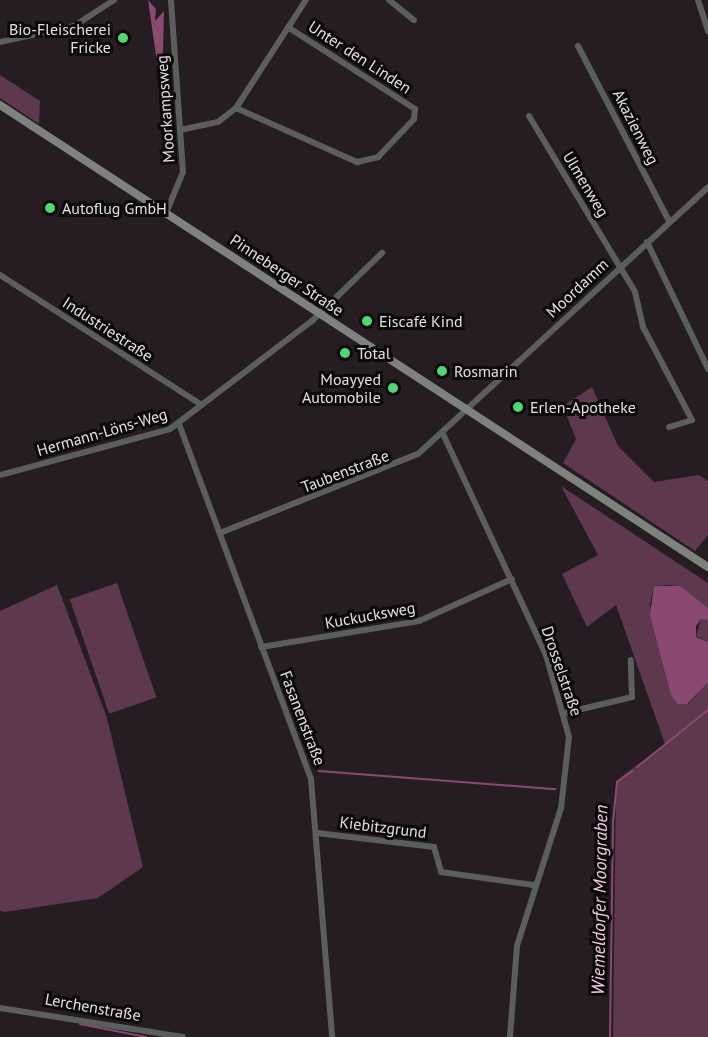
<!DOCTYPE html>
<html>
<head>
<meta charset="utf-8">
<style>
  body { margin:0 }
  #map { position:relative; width:708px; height:1037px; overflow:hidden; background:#251d22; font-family:"PT Sans",sans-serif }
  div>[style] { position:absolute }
  .green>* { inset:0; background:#5d384e; transform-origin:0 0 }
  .water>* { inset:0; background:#8a4971 }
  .stream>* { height:2px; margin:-1px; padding:0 1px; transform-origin:1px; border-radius:1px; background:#8a4971 }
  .minor>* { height:6px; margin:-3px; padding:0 3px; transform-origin:3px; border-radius:3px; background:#5b5f5b }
  .secondary>* { height:8px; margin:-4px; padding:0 4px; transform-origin:4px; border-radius:4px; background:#7d827d }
  .dots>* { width:16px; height:16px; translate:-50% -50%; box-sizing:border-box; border:3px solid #0c090a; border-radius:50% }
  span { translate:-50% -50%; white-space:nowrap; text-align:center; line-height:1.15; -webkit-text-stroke:6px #0c090a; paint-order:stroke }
  .poi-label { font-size:16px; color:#e5e0e3 }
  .right { translate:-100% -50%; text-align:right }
  .left { translate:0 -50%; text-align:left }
  .street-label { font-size:16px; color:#e5e0e3 }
  .water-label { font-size:18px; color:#f6cfe4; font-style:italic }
</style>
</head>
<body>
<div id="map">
  <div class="green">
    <i style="clip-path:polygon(0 75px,40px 101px,39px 124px,0 98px)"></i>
    <i style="clip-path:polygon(592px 387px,618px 446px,654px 482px,699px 475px,708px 481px,708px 535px,695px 551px,563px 463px,576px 439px,563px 406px)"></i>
    <i style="clip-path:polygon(561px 486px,708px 583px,708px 608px,672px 585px,654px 586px,650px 605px,670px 686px,688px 704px,708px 683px,708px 1037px,613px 1037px,616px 781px,665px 744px,616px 605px,587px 627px,562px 574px,598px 555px)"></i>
    <i style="left:117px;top:583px;width:121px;height:50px;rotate:71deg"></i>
    <i style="clip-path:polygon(57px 585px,107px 718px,143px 867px,98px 898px,5px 912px,0 911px,0 611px)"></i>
    <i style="clip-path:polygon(701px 618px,708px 620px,708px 642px,696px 636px)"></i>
  </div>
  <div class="water">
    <i style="clip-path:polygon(148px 0,156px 9px,155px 21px,164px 11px,162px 97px)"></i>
    <i style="clip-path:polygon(654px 586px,680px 586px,708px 608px,708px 620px,701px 619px,696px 626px,696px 637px,708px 642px,708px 683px,687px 704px,678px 704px,671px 695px,650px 615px)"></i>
  </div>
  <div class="stream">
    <i style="left:637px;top:767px;width:91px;rotate:-38.8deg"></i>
    <i style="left:319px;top:771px;width:237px;rotate:4.4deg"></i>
    <i style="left:80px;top:1024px;width:67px;rotate:11.1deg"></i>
    <i style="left:610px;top:1037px;width:215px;rotate:-89.2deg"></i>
    <i style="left:613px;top:822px;width:40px;rotate:-84.3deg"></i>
    <i style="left:617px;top:782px;width:19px;rotate:-36deg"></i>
  </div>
  <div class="minor">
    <i style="left:389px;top:0;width:32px;rotate:39deg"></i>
    <i style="left:698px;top:0;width:33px;rotate:72deg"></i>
    <i style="left:0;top:42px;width:76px;rotate:-12.2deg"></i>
    <i style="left:74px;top:26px;width:48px;rotate:-33deg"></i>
    <i style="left:578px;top:46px;width:197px;rotate:62.5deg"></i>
    <i style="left:236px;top:108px;width:133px;rotate:24.1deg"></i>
    <i style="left:357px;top:162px;width:22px;rotate:-13deg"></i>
    <i style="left:378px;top:157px;width:52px;rotate:-46.5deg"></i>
    <i style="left:414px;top:119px;width:10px;rotate:-84deg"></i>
    <i style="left:415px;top:109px;width:151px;rotate:-147.2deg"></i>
    <i style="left:529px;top:116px;width:205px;rotate:58.9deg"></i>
    <i style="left:635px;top:292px;width:36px;rotate:77deg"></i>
    <i style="left:643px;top:327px;width:105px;rotate:62.2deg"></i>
    <i style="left:692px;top:420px;width:24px;rotate:163deg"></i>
    <i style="left:180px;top:130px;width:39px;rotate:-12deg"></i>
    <i style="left:218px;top:122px;width:23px;rotate:-38deg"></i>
    <i style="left:236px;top:108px;width:129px;rotate:-57.1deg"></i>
    <i style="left:166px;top:213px;width:44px;rotate:-67.5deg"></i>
    <i style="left:183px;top:172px;width:172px;rotate:-94deg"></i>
    <i style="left:647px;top:242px;width:141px;rotate:64.3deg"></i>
    <i style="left:0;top:275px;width:240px;rotate:32.8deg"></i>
    <i style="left:179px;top:424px;width:379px;rotate:69.6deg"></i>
    <i style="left:311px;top:779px;width:259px;rotate:85.3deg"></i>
    <i style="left:443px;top:434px;width:244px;rotate:65deg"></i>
    <i style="left:546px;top:655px;width:85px;rotate:74.3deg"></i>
    <i style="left:569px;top:737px;width:71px;rotate:96.4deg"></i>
    <i style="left:561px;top:808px;width:145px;rotate:107.7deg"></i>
    <i style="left:517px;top:946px;width:91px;rotate:94.4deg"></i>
    <i style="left:0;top:475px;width:176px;rotate:-15.1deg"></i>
    <i style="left:170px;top:429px;width:178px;rotate:-37.3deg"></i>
    <i style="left:312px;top:321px;width:98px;rotate:-44.2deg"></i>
    <i style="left:220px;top:533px;width:213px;rotate:-21.8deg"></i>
    <i style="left:418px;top:454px;width:394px;rotate:-42.6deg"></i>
    <i style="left:261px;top:647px;width:160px;rotate:-9.3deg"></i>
    <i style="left:419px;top:621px;width:102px;rotate:-24.3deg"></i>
    <i style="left:565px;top:713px;width:69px;rotate:-13.4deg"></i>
    <i style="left:632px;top:697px;width:37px;rotate:-92deg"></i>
    <i style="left:317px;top:833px;width:118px;rotate:6.8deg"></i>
    <i style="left:434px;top:847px;width:26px;rotate:74deg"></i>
    <i style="left:441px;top:872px;width:94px;rotate:8deg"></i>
    <i style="left:0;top:1008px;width:185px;rotate:9deg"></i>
  </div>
  <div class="secondary">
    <i style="left:0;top:105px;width:845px;rotate:33.13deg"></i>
  </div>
  <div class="dots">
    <i style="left:123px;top:38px;background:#51d674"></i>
    <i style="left:50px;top:208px;background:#51d674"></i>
    <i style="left:367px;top:321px;background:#51d674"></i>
    <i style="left:345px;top:353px;background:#51d674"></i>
    <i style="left:442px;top:371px;background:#51d674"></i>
    <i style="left:393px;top:388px;background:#51d674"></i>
    <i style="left:518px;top:407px;background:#51d674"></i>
  </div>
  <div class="poi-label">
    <span class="right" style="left:111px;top:38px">Bio-Fleischerei<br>Fricke</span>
    <span class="left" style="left:62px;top:208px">Autoflug GmbH</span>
    <span class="left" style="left:379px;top:321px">Eiscafé Kind</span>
    <span class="left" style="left:357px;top:353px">Total</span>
    <span class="left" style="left:454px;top:371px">Rosmarin</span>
    <span class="right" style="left:381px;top:388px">Moayyed<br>Automobile</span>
    <span class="left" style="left:530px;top:407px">Erlen-Apotheke</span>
  </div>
  <div class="street-label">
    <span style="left:360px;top:57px;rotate:33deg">Unter den Linden</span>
    <span style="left:165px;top:109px;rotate:-94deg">Moorkampsweg</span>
    <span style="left:636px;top:127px;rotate:63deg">Akazienweg</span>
    <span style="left:586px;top:184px;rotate:59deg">Ulmenweg</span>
    <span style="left:287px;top:275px;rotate:34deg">Pinneberger Straße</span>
    <span style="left:577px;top:288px;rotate:-43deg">Moordamm</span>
    <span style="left:108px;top:329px;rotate:33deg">Industriestraße</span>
    <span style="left:102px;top:432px;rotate:-16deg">Hermann-Löns-Weg</span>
    <span style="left:345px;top:471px;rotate:-21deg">Taubenstraße</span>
    <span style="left:370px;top:615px;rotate:-10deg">Kuckucksweg</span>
    <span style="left:562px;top:671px;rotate:71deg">Drosselstraße</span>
    <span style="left:303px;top:718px;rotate:69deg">Fasanenstraße</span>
    <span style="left:383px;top:827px;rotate:7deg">Kiebitzgrund</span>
    <span style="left:93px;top:1007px;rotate:10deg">Lerchenstraße</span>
  </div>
  <div class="water-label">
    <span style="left:600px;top:900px;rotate:-89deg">Wiemeldorfer Moorgraben</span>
  </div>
</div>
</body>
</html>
